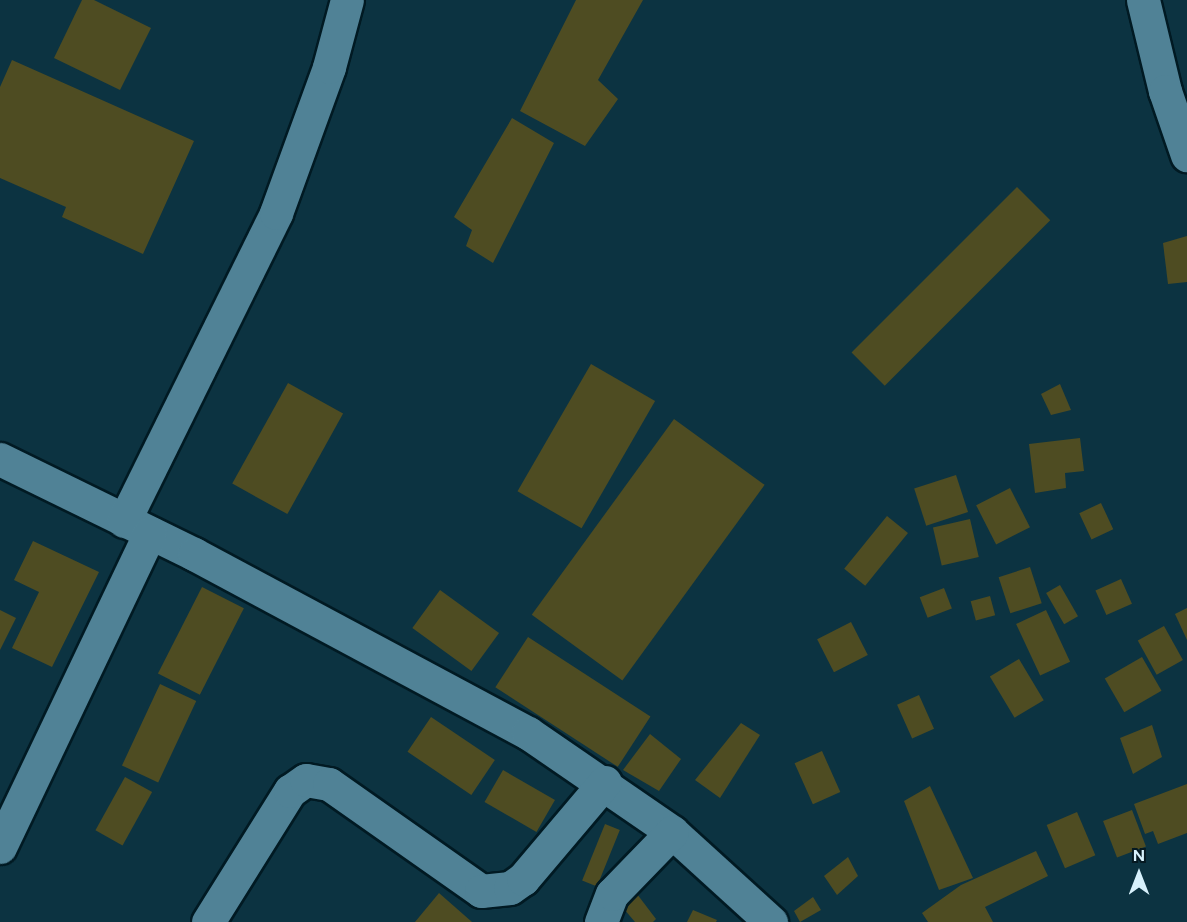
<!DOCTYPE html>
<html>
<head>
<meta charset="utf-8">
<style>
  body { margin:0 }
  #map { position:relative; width:1187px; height:922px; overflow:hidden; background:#0c3341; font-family:Figtree,sans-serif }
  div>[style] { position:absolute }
  .building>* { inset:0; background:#4e4c22; transform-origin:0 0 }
  .roads { filter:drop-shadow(2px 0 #011a23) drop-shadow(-2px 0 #011a23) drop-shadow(0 2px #011a23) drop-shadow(0 -2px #011a23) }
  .minor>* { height:33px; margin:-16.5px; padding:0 16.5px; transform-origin:16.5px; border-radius:16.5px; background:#508296 }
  span { translate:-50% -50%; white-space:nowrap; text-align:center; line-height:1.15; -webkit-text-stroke:4.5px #051921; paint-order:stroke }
  .north { position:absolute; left:1109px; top:844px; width:60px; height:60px; -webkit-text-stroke:4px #051921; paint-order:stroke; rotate:0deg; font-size:16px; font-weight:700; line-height:24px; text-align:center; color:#d7f1fc }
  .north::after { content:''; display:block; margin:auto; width:21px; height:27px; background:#d7f1fc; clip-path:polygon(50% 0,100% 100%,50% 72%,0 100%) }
</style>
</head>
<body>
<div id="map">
  <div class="building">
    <i style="clip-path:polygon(82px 0,94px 0,151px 28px,120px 90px,54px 58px)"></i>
    <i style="clip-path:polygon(576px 0,643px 0,598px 80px,618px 99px,585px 146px,520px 111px)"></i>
    <i style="clip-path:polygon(12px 60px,194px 141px,143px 254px,62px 217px,66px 207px,0 178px,0 87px)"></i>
    <i style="clip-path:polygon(512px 118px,554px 143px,493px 263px,466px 246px,472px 230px,454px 217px)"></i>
    <i style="left:1017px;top:187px;width:47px;height:234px;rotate:45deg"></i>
    <i style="clip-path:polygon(1187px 236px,1187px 282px,1168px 284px,1163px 243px)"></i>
    <i style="left:591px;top:364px;width:74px;height:147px;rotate:30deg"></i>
    <i style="left:288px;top:383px;width:63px;height:115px;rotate:29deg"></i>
    <i style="clip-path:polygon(1060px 384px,1071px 410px,1051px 415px,1041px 394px)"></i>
    <i style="left:674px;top:419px;width:112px;height:242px;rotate:36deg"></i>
    <i style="clip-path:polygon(1080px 438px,1084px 471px,1065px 473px,1066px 488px,1035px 493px,1029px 444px)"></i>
    <i style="left:956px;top:475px;width:39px;height:44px;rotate:72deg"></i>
    <i style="left:1010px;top:488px;width:44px;height:38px;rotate:63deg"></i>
    <i style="left:1101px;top:503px;width:29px;height:24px;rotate:65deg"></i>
    <i style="left:887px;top:516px;width:27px;height:68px;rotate:39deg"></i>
    <i style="left:970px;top:519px;width:39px;height:38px;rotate:77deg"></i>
    <i style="clip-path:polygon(33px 541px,99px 572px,52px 667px,12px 648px,39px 592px,14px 580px)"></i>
    <i style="left:1030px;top:567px;width:38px;height:33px;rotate:72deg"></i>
    <i style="left:1121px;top:579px;width:27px;height:28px;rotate:66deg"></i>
    <i style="left:1060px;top:585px;width:36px;height:16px;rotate:60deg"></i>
    <i style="left:202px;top:587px;width:47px;height:97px;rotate:27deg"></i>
    <i style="left:944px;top:588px;width:22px;height:26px;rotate:69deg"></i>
    <i style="left:440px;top:590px;width:73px;height:47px;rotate:36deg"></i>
    <i style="left:990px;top:596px;width:20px;height:20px;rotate:75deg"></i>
    <i style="clip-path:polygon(1187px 608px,1187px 640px,1175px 614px)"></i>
    <i style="clip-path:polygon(0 610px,16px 618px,0 650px)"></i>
    <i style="left:1046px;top:610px;width:57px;height:33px;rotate:65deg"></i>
    <i style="left:851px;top:622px;width:37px;height:38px;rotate:63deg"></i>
    <i style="left:1164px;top:626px;width:39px;height:30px;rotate:61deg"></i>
    <i style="left:528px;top:637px;width:146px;height:60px;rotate:33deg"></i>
    <i style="left:1142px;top:657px;width:39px;height:43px;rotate:60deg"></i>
    <i style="left:1019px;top:659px;width:48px;height:34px;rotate:59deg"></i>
    <i style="left:160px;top:684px;width:40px;height:90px;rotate:25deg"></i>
    <i style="left:919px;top:695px;width:37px;height:24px;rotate:66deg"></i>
    <i style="left:431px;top:717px;width:77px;height:42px;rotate:34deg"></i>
    <i style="clip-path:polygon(741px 723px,760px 735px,720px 798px,695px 780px)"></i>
    <i style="clip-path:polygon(1152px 725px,1162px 757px,1133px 774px,1120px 738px)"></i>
    <i style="clip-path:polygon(650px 734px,681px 759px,659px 791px,623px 770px)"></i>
    <i style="left:822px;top:751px;width:45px;height:30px;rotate:66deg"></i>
    <i style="left:503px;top:770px;width:60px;height:37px;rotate:30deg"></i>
    <i style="left:125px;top:777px;width:31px;height:61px;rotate:29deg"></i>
    <i style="clip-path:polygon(1187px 784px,1187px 833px,1158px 844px,1153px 831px,1145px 834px,1134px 804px)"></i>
    <i style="clip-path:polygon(930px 786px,973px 878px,939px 890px,904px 801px)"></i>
    <i style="left:1132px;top:810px;width:39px;height:31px;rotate:69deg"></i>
    <i style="left:1077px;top:812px;width:47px;height:33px;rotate:67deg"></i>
    <i style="left:605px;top:824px;width:16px;height:61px;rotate:22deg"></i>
    <i style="clip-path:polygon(1036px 851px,1048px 876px,985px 907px,993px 922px,928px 922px,922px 913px,961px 885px)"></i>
    <i style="clip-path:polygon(848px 857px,858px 876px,837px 895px,824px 876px)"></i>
    <i style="clip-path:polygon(439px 893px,472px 922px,415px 922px)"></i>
    <i style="clip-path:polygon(637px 894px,656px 919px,653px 922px,635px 922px,624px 909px)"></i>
    <i style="clip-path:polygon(813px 897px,821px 910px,800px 922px,794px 911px)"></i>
    <i style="clip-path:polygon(693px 910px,717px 920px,716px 922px,687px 922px)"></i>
  </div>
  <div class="roads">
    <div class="minor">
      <i style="left:1143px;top:0;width:94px;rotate:76.4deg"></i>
      <i style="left:1165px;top:91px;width:68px;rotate:71deg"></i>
      <i style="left:0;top:459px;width:216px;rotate:26.1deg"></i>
      <i style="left:194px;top:554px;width:379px;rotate:28.2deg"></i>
      <i style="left:528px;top:733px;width:175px;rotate:34.5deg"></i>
      <i style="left:672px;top:832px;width:134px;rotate:42.3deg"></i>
      <i style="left:124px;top:521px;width:343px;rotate:-63.7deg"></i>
      <i style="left:276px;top:213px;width:155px;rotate:-70deg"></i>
      <i style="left:329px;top:67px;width:69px;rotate:-75deg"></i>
      <i style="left:0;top:847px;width:348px;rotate:-64.5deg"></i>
      <i style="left:208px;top:922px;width:155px;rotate:-58deg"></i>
      <i style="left:290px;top:791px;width:19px;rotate:-35deg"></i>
      <i style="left:306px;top:780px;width:23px;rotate:10deg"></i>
      <i style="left:329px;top:784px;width:186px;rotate:35.1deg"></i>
      <i style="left:481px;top:891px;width:29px;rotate:-6deg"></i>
      <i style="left:510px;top:888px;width:16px;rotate:-35deg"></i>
      <i style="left:523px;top:879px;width:127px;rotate:-49.8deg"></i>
      <i style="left:601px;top:922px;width:30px;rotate:-69deg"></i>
      <i style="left:612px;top:894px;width:86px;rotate:-45.9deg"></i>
    </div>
  </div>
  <div class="north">N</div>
</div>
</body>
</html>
